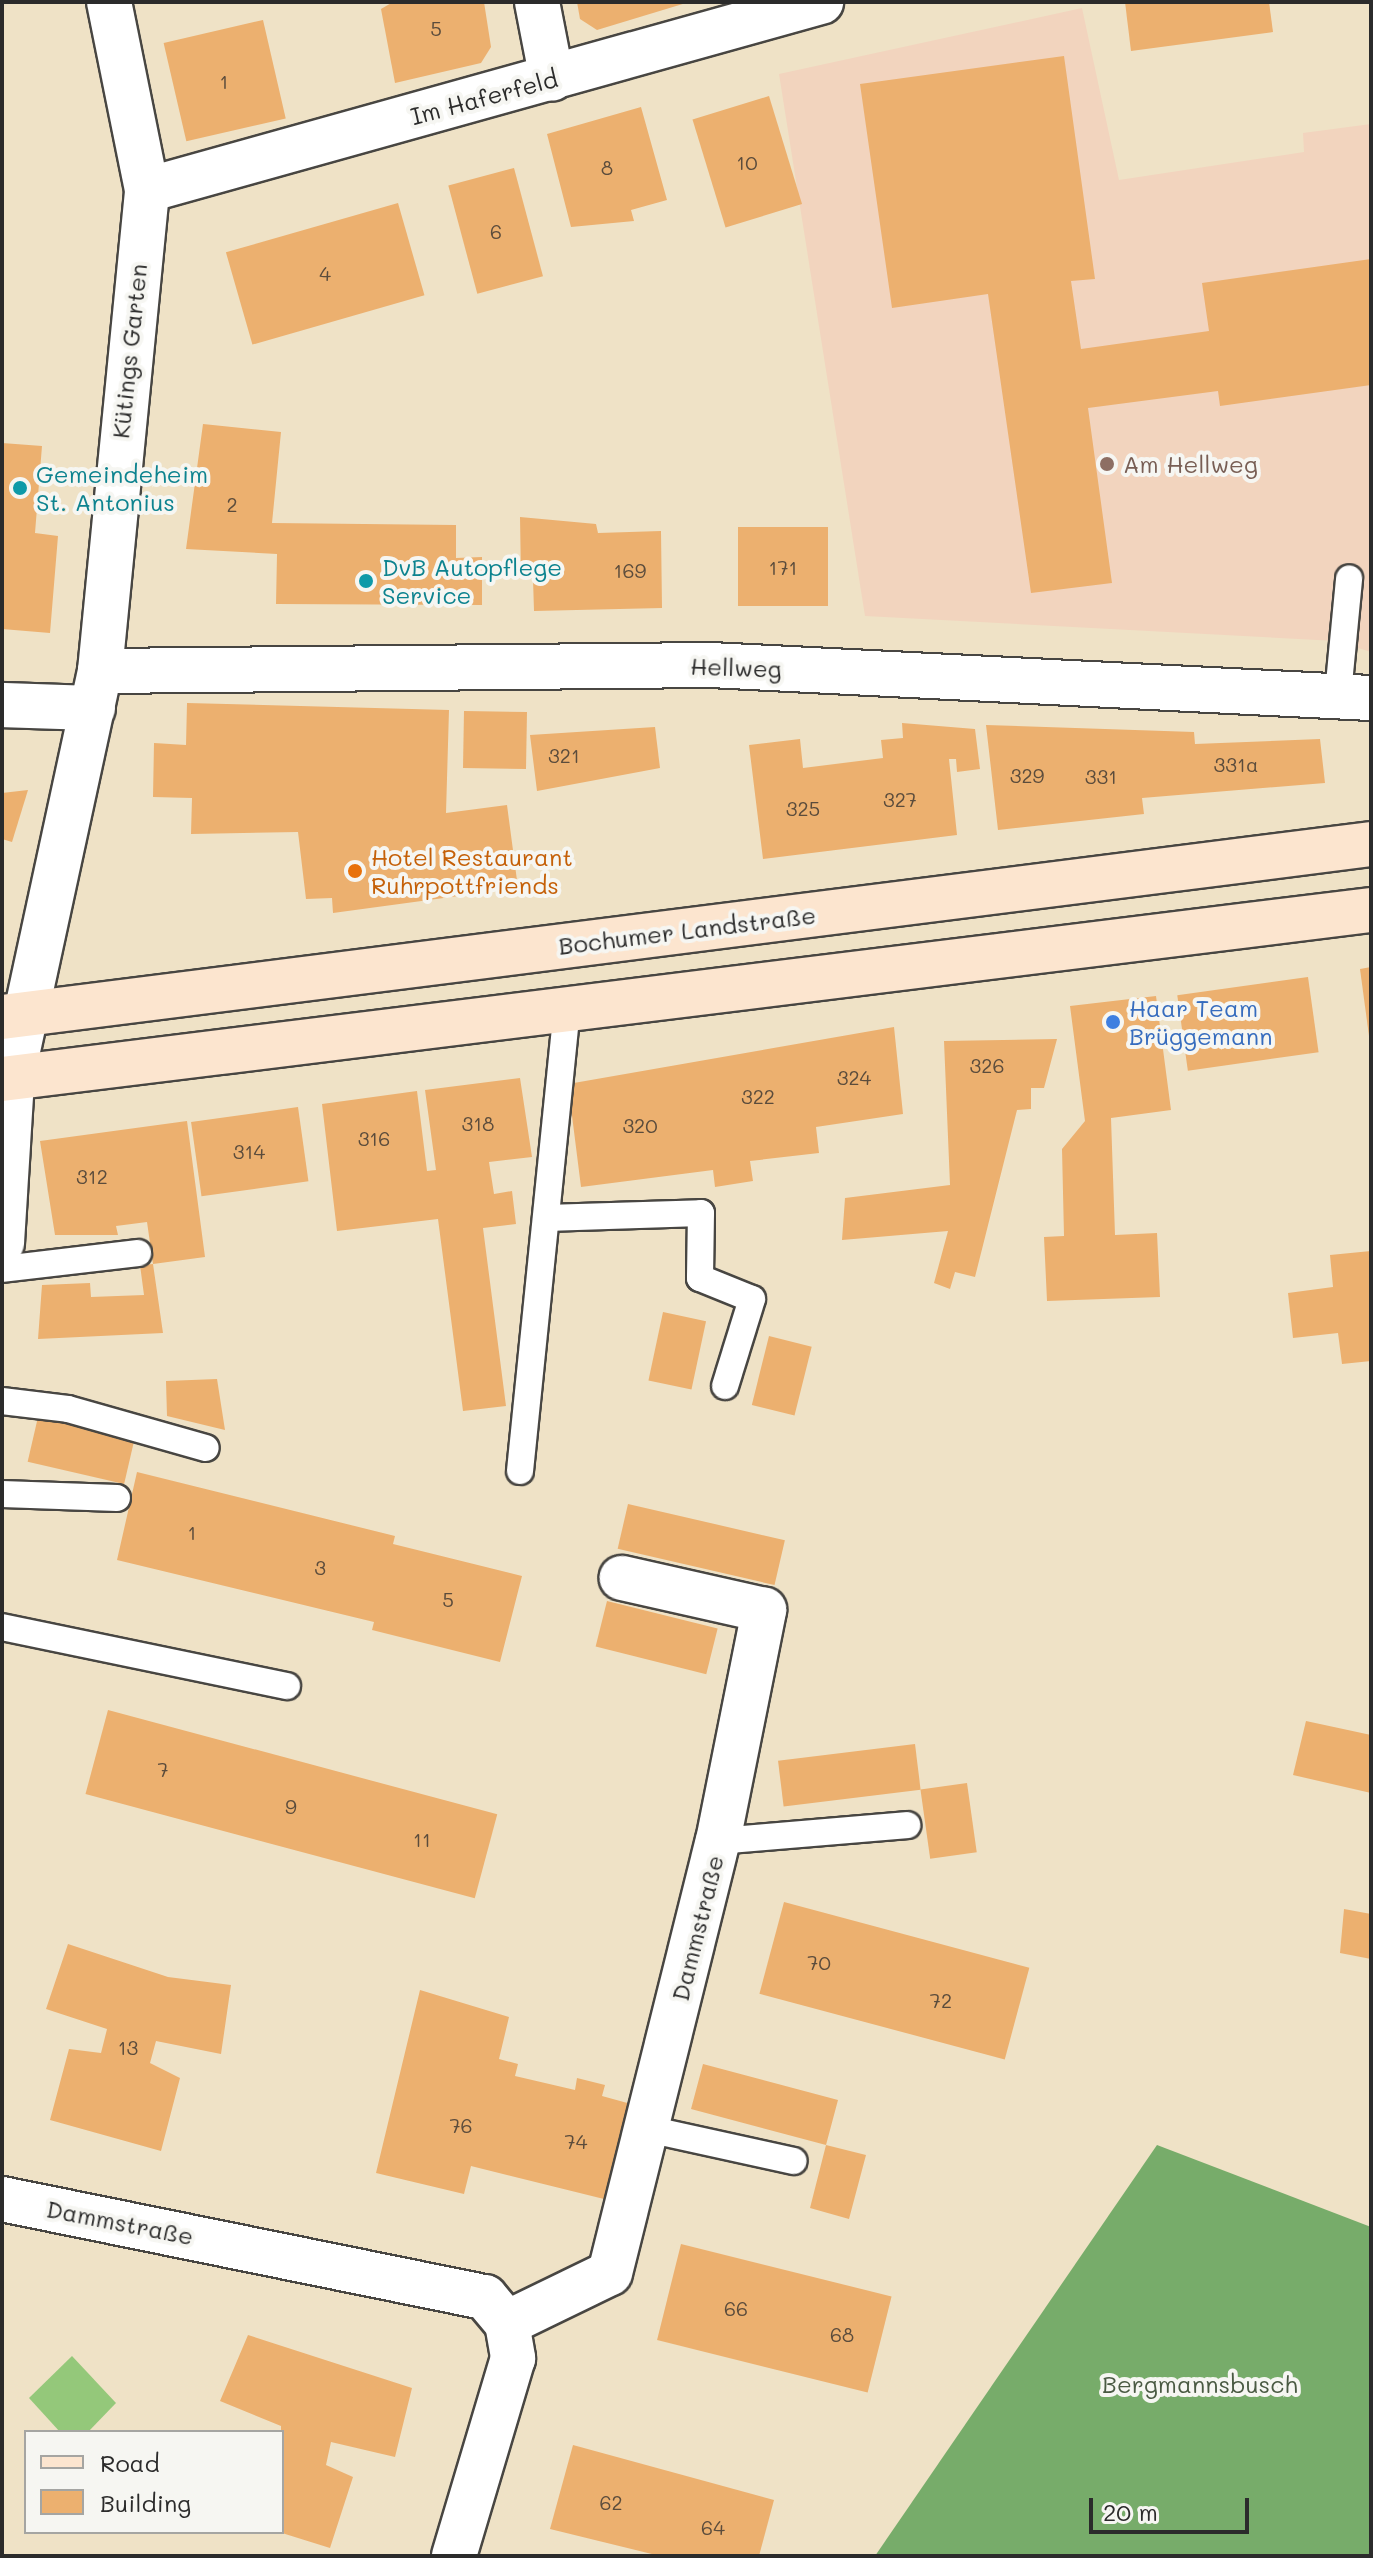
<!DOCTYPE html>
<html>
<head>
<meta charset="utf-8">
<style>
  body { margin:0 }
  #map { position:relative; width:1373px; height:2558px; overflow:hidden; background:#efe2c6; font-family:Mali,sans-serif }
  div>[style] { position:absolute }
  .built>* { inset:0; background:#f2d4be }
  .green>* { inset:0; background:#94c87a }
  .forest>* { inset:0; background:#77ac6a }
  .building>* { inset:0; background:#ecb06f; transform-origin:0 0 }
  .roads { filter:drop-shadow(2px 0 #484642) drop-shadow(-2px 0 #484642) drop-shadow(0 2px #484642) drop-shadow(0 -2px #484642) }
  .lane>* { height:26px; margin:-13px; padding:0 13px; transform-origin:13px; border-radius:13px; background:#fff }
  .street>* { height:44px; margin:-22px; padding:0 22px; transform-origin:22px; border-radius:22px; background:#fff }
  .secondary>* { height:44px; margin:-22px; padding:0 22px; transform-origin:22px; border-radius:22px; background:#fce5cf }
  .dots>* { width:22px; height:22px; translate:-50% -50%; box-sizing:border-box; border:4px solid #f6f6f2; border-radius:50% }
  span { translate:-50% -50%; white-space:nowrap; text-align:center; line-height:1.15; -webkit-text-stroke:8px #f6f6f2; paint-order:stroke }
  .number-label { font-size:20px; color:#5b4c3c }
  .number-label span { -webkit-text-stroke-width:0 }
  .street-label { font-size:24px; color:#2b2b2b }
  .education-label { font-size:24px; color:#785e54 }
  .left { translate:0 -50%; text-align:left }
  .culture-label { font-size:24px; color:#0d838f }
  .food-label { font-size:24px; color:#c56008 }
  .shop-label { font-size:24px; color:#366cbe }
  .park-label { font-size:24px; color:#4a5a43 }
  .frame { position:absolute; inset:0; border:4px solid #2b2b2b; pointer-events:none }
  .legend { position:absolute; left:24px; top:2430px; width:260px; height:104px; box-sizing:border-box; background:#f6f6f2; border:2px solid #a5a5a2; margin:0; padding:10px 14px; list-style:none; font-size:24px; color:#2b2b2b }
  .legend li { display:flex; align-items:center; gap:16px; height:40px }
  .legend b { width:40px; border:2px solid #a5a5a2 }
  .scale { position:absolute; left:1089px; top:2498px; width:160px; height:36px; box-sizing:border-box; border:4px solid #2b2b2b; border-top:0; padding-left:10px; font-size:24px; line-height:28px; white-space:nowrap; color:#2b2b2b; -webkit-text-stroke:6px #f6f6f2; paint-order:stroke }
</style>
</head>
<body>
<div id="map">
  <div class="built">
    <i style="clip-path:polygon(1082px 8px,1119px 180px,1304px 152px,1303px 133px,1371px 124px,1371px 652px,1336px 641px,865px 616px,779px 74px)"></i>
  </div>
  <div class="green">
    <i style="clip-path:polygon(72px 2356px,116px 2403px,88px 2432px,60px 2432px,29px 2398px)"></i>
  </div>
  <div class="forest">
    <i style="clip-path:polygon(1157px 2145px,1371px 2227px,1371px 2556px,875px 2556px)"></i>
  </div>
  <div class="building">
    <i style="clip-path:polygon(393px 2px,484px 2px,491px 47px,481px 63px,395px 83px,381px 9px)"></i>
    <i style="clip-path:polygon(577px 2px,686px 2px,686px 3px,597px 30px,580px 19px)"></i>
    <i style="clip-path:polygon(1125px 2px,1269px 2px,1273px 32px,1131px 51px)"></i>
    <i style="left:263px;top:20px;width:101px;height:102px;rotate:77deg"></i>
    <i style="clip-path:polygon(1064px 56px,1095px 279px,1071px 281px,1081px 349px,1209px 331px,1202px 283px,1371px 259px,1371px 385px,1220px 406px,1218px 391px,1088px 408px,1112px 583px,1031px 593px,988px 294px,892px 308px,860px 84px)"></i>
    <i style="left:769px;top:96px;width:113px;height:80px;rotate:73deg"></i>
    <i style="clip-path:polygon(641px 107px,667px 200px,631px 210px,634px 221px,571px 227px,547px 134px)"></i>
    <i style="left:514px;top:168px;width:112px;height:68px;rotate:75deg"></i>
    <i style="left:398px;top:203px;width:96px;height:179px;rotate:74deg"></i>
    <i style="clip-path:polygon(203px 424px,281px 432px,272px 523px,456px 525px,456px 558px,482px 557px,482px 605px,276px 604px,277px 554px,186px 549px)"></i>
    <i style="clip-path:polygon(2px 443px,42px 446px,35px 533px,58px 536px,50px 633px,2px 629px)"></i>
    <i style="clip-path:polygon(520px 517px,596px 524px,598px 533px,661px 531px,662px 608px,534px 611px,533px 579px,521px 579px)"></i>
    <i style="left:828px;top:527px;width:79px;height:90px;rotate:90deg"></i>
    <i style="clip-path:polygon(187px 703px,449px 710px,446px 813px,507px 805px,518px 888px,333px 913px,332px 898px,306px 899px,298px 832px,191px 834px,192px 798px,153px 797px,154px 743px,186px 745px)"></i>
    <i style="left:464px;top:711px;width:63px;height:57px;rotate:1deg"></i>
    <i style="clip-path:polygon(902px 723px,975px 729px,980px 769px,957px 772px,956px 759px,949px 759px,957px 835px,763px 859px,749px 745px,800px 739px,803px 768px,883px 758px,881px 740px,903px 738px)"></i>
    <i style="clip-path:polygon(986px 725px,1194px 732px,1195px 744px,1320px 739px,1325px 783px,1142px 798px,1144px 814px,998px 830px)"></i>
    <i style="clip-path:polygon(655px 727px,660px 768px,537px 791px,530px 735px)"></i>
    <i style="clip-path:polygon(28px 790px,12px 842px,2px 839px,2px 793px)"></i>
    <i style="clip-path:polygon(1371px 967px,1371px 1036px,1369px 1036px,1360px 969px)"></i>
    <i style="left:1308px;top:977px;width:76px;height:132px;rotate:82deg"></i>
    <i style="clip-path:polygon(1156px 996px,1171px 1110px,1111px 1118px,1115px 1235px,1157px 1233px,1160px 1297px,1047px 1301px,1044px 1237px,1064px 1236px,1062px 1149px,1085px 1121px,1070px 1006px)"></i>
    <i style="clip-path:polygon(894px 1027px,903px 1114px,816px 1127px,819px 1153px,750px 1161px,753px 1181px,715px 1187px,713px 1170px,581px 1187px,568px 1084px)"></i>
    <i style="clip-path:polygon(1057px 1039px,1044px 1088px,1031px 1088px,1031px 1109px,1017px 1110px,975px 1277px,955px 1272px,950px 1289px,934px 1283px,948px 1231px,842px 1240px,845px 1198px,950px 1185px,944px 1041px)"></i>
    <i style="clip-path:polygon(520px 1078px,532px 1157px,489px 1162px,494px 1194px,512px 1191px,516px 1224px,483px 1228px,506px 1406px,463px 1411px,438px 1219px,337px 1231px,322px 1104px,417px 1091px,427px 1171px,436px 1170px,425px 1090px)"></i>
    <i style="left:298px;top:1107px;width:75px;height:108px;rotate:82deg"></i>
    <i style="clip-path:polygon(187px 1121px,205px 1257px,153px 1264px,163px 1333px,38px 1339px,42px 1285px,90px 1283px,91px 1297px,144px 1295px,140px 1265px,153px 1264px,147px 1222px,116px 1226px,118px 1235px,55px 1235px,40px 1141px)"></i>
    <i style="clip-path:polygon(1371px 1251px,1371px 1361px,1342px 1364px,1338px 1333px,1293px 1338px,1288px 1293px,1333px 1287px,1330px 1255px)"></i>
    <i style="left:663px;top:1312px;width:44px;height:70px;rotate:12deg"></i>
    <i style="left:769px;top:1336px;width:44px;height:71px;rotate:14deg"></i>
    <i style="clip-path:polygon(217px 1379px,225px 1430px,167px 1416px,166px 1381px)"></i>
    <i style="left:38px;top:1417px;width:99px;height:46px;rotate:13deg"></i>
    <i style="clip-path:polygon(137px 1472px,395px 1536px,393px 1544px,522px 1576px,500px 1662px,372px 1630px,374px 1622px,117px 1560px)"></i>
    <i style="left:628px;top:1504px;width:161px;height:46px;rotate:13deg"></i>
    <i style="left:607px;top:1601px;width:114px;height:47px;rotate:14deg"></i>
    <i style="left:108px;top:1710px;width:403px;height:87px;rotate:15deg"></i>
    <i style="clip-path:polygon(1306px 1721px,1371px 1735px,1371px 1793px,1293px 1775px)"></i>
    <i style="left:915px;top:1744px;width:46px;height:138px;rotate:83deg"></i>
    <i style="left:967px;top:1783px;width:70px;height:47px;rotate:82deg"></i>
    <i style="left:784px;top:1902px;width:254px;height:95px;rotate:15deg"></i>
    <i style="clip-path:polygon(1344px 1909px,1371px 1914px,1371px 1959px,1340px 1953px)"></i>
    <i style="clip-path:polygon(68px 1944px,168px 1977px,231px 1985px,221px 2054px,156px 2041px,150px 2063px,180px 2078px,161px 2151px,50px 2120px,69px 2049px,101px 2053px,107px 2029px,46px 2009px)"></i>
    <i style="clip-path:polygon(420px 1990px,509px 2017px,499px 2059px,518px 2064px,515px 2076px,575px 2090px,577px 2078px,605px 2085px,602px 2096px,631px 2104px,608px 2200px,471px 2166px,464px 2194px,376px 2173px)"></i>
    <i style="clip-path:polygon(703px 2064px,838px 2100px,826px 2145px,866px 2155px,849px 2219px,810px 2208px,826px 2145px,691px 2109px)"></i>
    <i style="left:681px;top:2244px;width:217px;height:99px;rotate:14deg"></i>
    <i style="clip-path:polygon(248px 2335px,412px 2388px,395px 2457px,331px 2442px,326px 2465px,353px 2477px,330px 2548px,282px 2533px,281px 2426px,220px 2401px)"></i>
    <i style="clip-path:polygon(573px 2445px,774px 2500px,759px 2556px,660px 2556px,550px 2529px)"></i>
  </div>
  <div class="roads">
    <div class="lane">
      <i style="left:1338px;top:694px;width:116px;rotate:-84.5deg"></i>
      <i style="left:546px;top:1218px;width:155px;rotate:-1.8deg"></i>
      <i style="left:701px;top:1213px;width:65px;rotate:90.9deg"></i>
      <i style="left:700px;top:1278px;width:56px;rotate:22deg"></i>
      <i style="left:752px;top:1299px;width:91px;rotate:107.2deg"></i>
      <i style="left:2px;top:1269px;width:137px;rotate:-6.7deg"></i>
      <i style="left:2px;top:1401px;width:66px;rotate:6.9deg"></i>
      <i style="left:68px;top:1409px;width:143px;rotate:15.8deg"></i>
      <i style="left:520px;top:1471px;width:466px;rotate:-84.2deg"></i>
      <i style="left:2px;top:1494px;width:115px;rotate:2deg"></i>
      <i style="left:2px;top:1627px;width:291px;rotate:11.7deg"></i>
      <i style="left:718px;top:1841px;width:190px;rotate:-4.8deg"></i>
      <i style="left:648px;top:2129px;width:149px;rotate:12.4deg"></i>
    </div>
    <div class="street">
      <i style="left:537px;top:2px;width:78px;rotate:79deg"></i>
      <i style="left:147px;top:190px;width:700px;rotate:-15.59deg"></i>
      <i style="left:100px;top:671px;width:610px;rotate:-0.56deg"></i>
      <i style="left:710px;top:665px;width:662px;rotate:2.86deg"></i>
      <i style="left:2px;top:705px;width:91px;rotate:1.9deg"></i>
      <i style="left:2px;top:1243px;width:165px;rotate:-86.5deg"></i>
      <i style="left:12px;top:1078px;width:416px;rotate:-77.8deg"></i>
      <i style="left:100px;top:671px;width:483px;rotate:-84.4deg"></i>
      <i style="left:147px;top:190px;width:192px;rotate:-101.4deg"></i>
      <i style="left:2px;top:2199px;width:493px;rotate:11.5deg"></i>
      <i style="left:485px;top:2297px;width:34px;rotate:50deg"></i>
      <i style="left:507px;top:2323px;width:36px;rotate:80deg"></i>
      <i style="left:513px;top:2358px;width:207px;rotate:106.6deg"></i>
      <i style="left:507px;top:2323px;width:114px;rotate:-25.9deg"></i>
      <i style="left:610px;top:2273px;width:445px;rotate:-76deg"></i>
      <i style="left:718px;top:1841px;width:236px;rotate:-78.7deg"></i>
      <i style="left:764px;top:1610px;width:146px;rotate:-167.3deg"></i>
    </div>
    <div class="secondary">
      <i style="left:2px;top:1017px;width:1380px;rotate:-7.2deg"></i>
      <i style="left:2px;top:1079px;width:1379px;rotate:-7.04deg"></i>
    </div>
  </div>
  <div class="dots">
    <i style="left:1107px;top:464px;background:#8d6e63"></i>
    <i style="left:20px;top:488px;background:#0f9aa8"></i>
    <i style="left:366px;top:581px;background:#0f9aa8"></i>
    <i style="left:355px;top:871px;background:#e8710a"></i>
    <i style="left:1113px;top:1022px;background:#3f7fe0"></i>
  </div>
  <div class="number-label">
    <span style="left:436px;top:28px">5</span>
    <span style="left:224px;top:81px">1</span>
    <span style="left:747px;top:162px">10</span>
    <span style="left:607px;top:167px">8</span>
    <span style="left:496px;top:231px">6</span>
    <span style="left:325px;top:273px">4</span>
    <span style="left:232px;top:504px">2</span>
    <span style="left:783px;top:567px">171</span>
    <span style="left:630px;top:570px">169</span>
    <span style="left:564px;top:755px">321</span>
    <span style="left:1236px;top:764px">331a</span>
    <span style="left:1027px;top:775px">329</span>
    <span style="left:1101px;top:776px">331</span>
    <span style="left:900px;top:799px">327</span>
    <span style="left:803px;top:808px">325</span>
    <span style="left:987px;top:1065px">326</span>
    <span style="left:854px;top:1077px">324</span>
    <span style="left:758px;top:1096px">322</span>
    <span style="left:478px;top:1123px">318</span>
    <span style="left:640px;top:1125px">320</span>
    <span style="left:374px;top:1138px">316</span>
    <span style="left:249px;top:1151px">314</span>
    <span style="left:92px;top:1176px">312</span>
    <span style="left:192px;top:1532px">1</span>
    <span style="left:320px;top:1567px">3</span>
    <span style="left:448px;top:1599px">5</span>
    <span style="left:163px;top:1769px">7</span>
    <span style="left:291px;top:1806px">9</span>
    <span style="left:422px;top:1839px">11</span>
    <span style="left:819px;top:1962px">70</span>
    <span style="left:941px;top:2000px">72</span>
    <span style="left:128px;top:2047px">13</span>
    <span style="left:461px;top:2125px">76</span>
    <span style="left:576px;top:2141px">74</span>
    <span style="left:736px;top:2308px">66</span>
    <span style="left:842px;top:2334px">68</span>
    <span style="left:611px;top:2502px">62</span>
    <span style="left:713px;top:2527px">64</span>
  </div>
  <div class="street-label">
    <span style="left:484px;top:97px;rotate:-15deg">Im Haferfeld</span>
    <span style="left:129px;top:351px;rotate:-84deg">Kütings Garten</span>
    <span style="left:736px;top:667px;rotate:2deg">Hellweg</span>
    <span style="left:687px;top:930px;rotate:-7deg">Bochumer Landstraße</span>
    <span style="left:697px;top:1928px;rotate:-76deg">Dammstraße</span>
    <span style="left:120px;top:2222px;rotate:11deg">Dammstraße</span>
  </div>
  <div class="education-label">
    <span class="left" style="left:1123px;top:464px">Am Hellweg</span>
  </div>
  <div class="culture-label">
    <span class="left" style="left:36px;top:488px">Gemeindeheim<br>St. Antonius</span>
    <span class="left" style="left:382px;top:581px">DvB Autopflege<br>Service</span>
  </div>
  <div class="food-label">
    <span class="left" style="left:371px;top:871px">Hotel Restaurant<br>Ruhrpottfriends</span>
  </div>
  <div class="shop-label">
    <span class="left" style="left:1129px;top:1022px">Haar Team<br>Brüggemann</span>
  </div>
  <div class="park-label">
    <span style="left:1200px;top:2384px">Bergmannsbusch</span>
  </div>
  <div class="frame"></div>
  <ul class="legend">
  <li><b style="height:10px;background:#fce5cf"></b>Road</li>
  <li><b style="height:22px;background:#ecb06f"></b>Building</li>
  </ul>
  <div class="scale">20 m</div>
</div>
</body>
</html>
